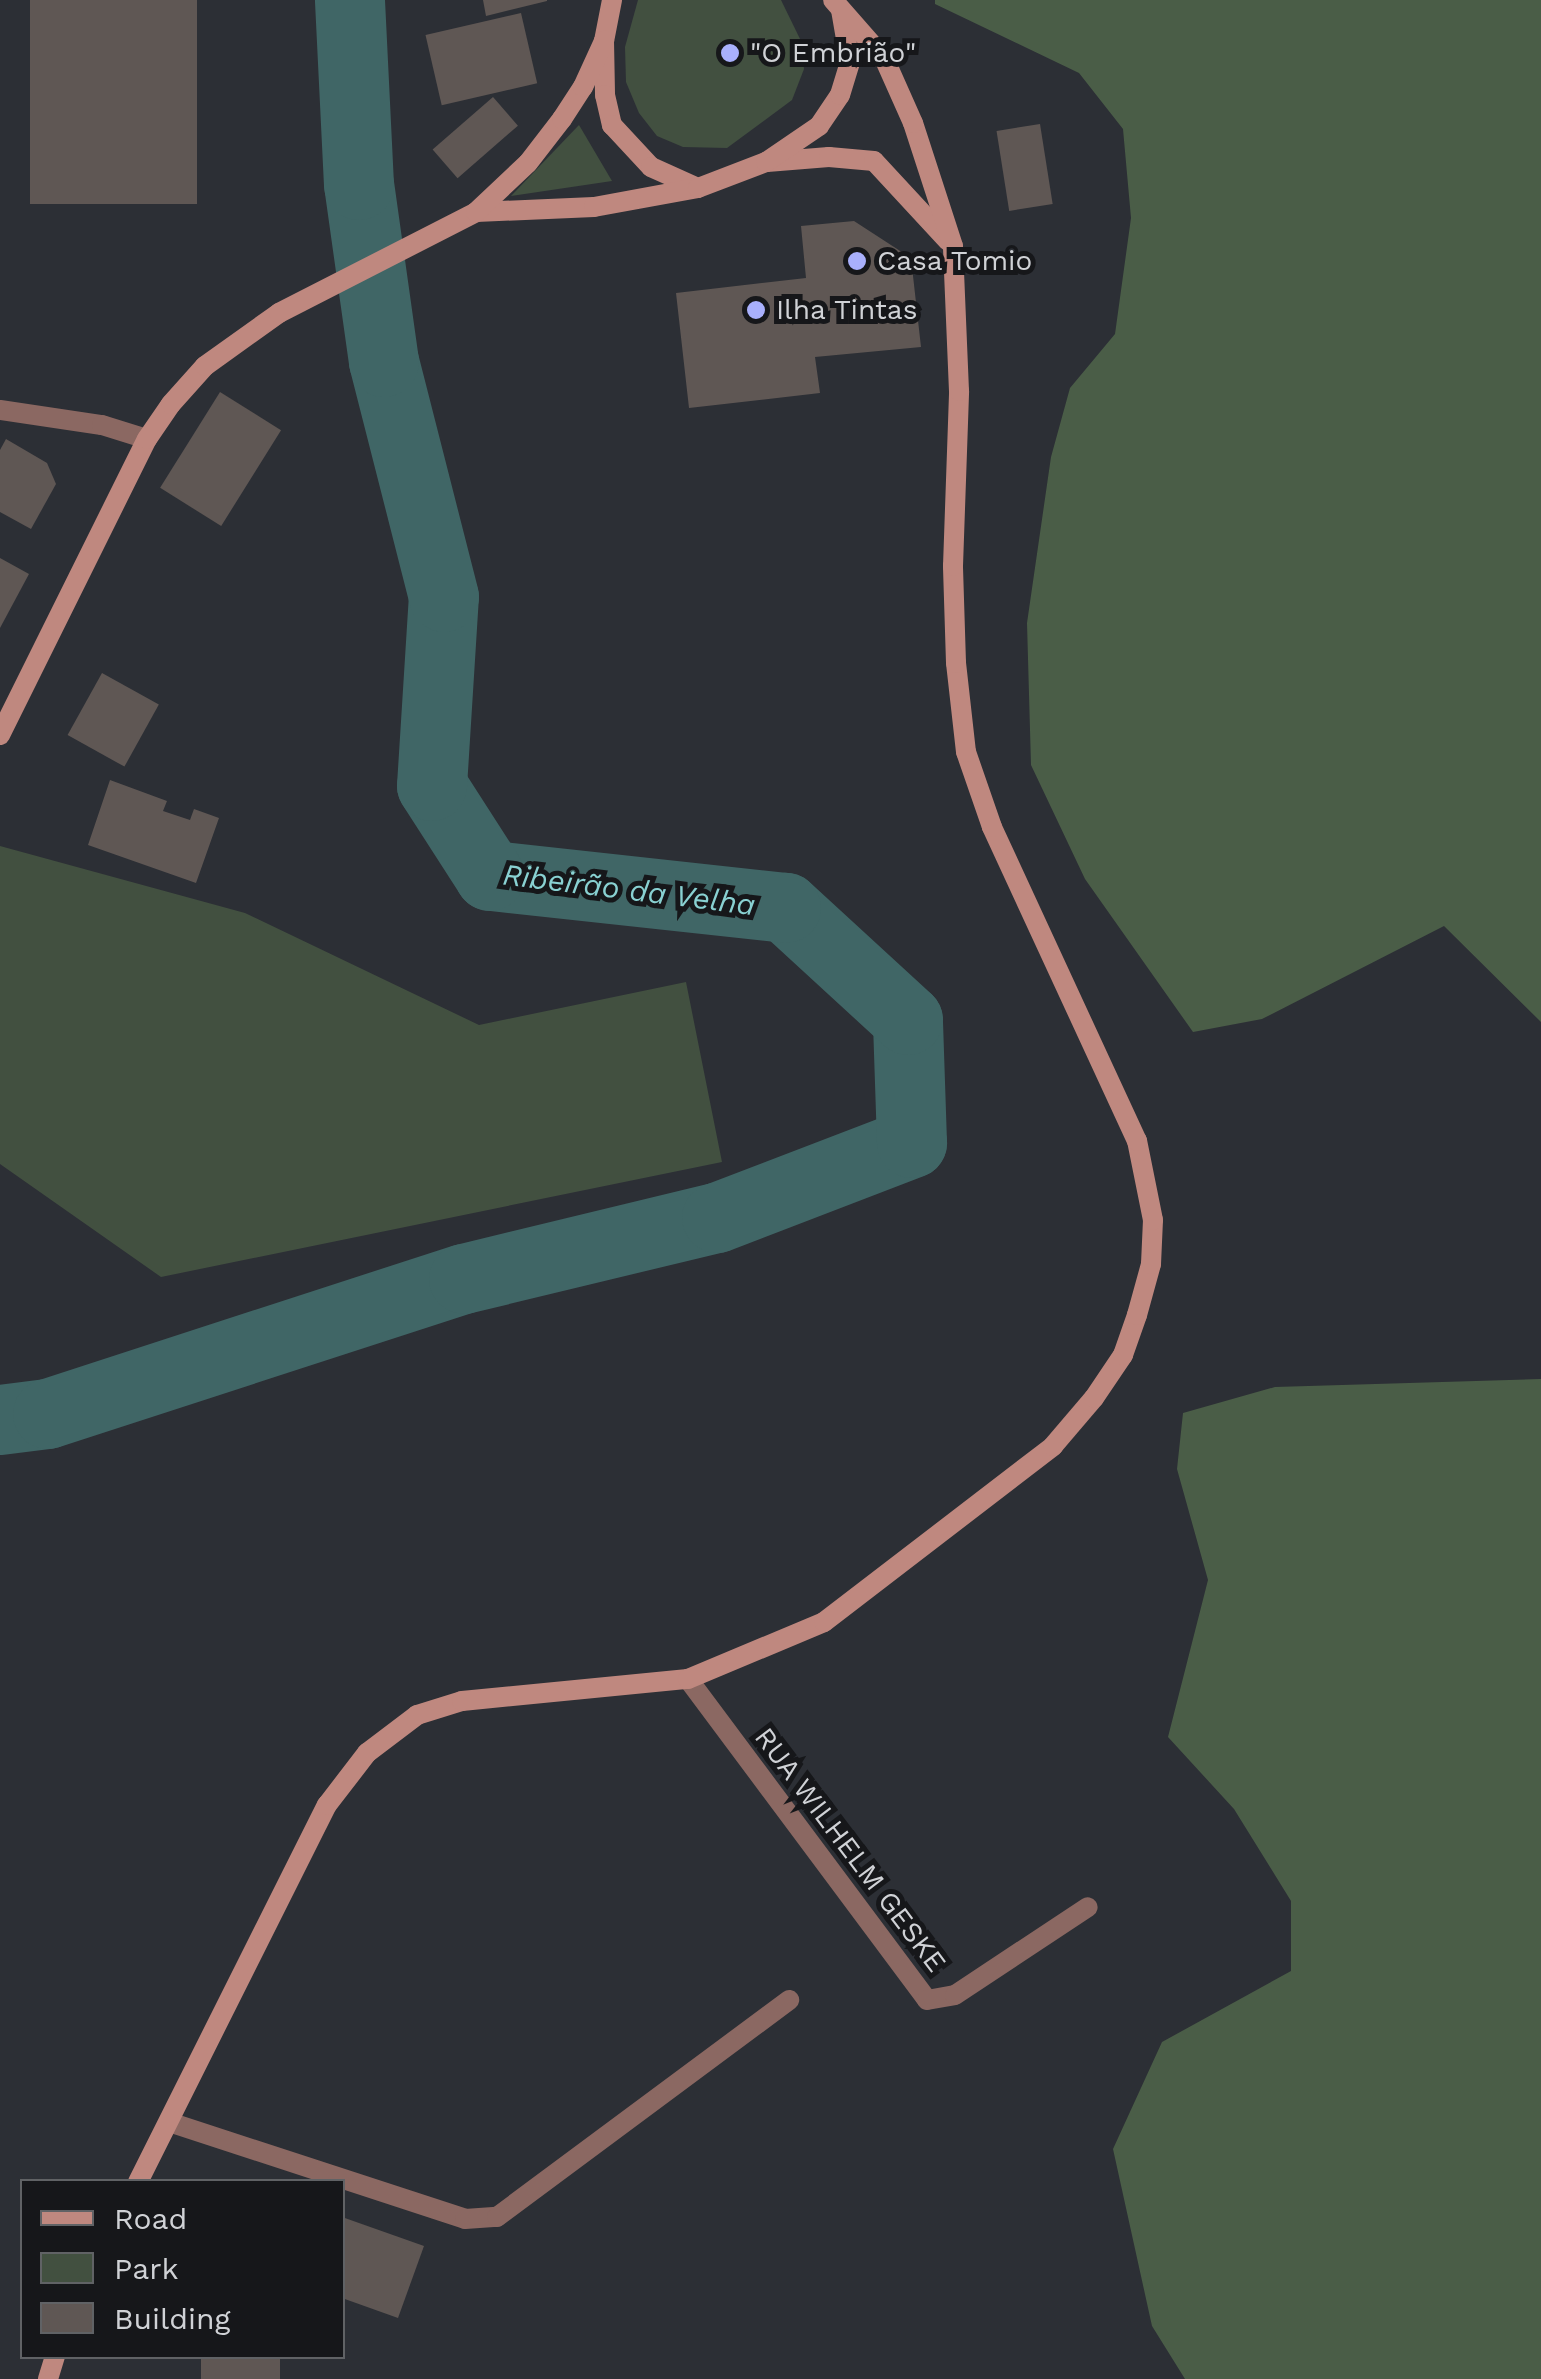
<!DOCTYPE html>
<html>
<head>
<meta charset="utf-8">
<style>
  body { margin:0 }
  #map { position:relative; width:1541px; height:2379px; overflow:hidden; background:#2c2f35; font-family:"Work Sans",sans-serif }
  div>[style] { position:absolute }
  .green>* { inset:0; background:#425040 }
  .forest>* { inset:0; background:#4a5d47 }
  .river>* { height:70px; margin:-35px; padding:0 35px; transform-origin:35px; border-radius:35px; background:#406666 }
  .building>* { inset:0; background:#5f5754; transform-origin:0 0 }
  .minor>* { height:20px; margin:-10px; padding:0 10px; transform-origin:10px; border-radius:10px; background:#8b6862 }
  .secondary>* { height:20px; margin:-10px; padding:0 10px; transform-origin:10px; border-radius:10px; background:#bf887f }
  .dots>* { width:28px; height:28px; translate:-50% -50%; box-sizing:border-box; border:5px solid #16171a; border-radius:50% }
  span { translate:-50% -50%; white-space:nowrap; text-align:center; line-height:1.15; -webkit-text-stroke:10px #16171a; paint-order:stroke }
  .poi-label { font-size:28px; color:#d0d2d6 }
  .left { translate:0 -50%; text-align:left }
  .street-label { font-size:28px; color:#d0d2d6 }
  .water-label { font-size:30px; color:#89d1d2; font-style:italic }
  .legend { position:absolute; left:20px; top:2179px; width:325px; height:180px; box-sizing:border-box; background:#16171a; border:2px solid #606265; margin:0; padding:12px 18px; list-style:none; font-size:30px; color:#d0d2d6 }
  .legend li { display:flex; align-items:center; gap:20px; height:50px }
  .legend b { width:50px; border:2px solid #606265 }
</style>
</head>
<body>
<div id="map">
  <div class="green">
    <i style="clip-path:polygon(638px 0,781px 0,801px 41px,804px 69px,792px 100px,727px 148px,683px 147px,657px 136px,639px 113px,626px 82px,625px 47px)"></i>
    <i style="clip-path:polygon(579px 125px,612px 181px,511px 196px)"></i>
    <i style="clip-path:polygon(0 846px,245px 913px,479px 1025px,686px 982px,722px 1162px,161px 1277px,0 1164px)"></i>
  </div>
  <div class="forest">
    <i style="clip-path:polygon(935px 0,1541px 0,1541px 1022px,1444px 926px,1262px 1019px,1193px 1032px,1085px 879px,1031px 765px,1027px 623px,1051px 457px,1070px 388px,1115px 334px,1131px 218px,1123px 129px,1079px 73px,935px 4px)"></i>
    <i style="clip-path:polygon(1541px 1379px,1541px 2379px,1185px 2379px,1152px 2326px,1113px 2149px,1162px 2042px,1291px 1971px,1291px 1901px,1234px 1809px,1168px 1737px,1208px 1580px,1177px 1469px,1183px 1413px,1275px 1387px)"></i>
  </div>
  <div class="river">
    <i style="left:0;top:1420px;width:48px;rotate:-7.1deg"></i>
    <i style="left:48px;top:1414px;width:437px;rotate:-18deg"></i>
    <i style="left:464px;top:1279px;width:260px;rotate:-13.6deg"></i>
    <i style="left:717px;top:1218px;width:209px;rotate:-21deg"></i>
    <i style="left:912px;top:1143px;width:123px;rotate:-91.9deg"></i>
    <i style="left:908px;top:1020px;width:166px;rotate:-137.4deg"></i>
    <i style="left:786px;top:908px;width:298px;rotate:-173.8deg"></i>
    <i style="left:490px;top:876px;width:107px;rotate:-122.8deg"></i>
    <i style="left:432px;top:786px;width:189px;rotate:-86.4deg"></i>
    <i style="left:444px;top:597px;width:243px;rotate:-104.3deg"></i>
    <i style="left:384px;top:362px;width:179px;rotate:-98deg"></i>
    <i style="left:359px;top:185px;width:185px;rotate:-92.8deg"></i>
  </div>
  <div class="building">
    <i style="left:30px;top:0;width:167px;height:204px"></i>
    <i style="clip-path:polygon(483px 0,547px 0,547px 1px,486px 16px)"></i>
    <i style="left:521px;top:13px;width:72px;height:98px;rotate:77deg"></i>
    <i style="left:493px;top:97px;width:38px;height:80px;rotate:49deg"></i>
    <i style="left:1040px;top:124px;width:81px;height:44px;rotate:81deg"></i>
    <i style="clip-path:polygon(854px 221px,911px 258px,921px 347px,815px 357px,820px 393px,689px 408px,676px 293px,806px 278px,801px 226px)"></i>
    <i style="left:220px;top:392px;width:72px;height:113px;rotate:32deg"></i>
    <i style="clip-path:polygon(6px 439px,47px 463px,56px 484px,31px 529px,0 512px,0 450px)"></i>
    <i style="clip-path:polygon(0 558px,29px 574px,0 628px)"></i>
    <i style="left:102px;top:673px;width:65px;height:71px;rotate:29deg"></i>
    <i style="clip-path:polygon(110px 780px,167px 801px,163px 811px,190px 820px,194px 809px,219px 818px,196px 883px,88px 845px)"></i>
    <i style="clip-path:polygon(342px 2217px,424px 2246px,398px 2318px,342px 2298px)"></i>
    <i style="left:201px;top:2356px;width:79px;height:24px"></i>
  </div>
  <div class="minor">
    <i style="left:0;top:410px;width:103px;rotate:8.4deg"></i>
    <i style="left:102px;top:425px;width:47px;rotate:17.3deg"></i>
    <i style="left:688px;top:1679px;width:400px;rotate:53.3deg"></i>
    <i style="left:927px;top:2000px;width:28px;rotate:-10deg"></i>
    <i style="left:955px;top:1995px;width:159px;rotate:-33.5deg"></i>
    <i style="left:169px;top:2122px;width:311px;rotate:18.1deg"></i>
    <i style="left:465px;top:2219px;width:32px;rotate:-4deg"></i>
    <i style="left:497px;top:2217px;width:364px;rotate:-36.6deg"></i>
  </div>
  <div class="secondary">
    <i style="left:612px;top:0;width:42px;rotate:101deg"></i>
    <i style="left:604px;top:41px;width:54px;rotate:88.9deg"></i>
    <i style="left:605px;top:95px;width:31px;rotate:77deg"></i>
    <i style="left:612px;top:125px;width:57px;rotate:47.1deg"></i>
    <i style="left:651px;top:167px;width:51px;rotate:24.1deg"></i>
    <i style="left:767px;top:162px;width:62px;rotate:-4.6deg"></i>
    <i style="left:829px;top:157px;width:45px;rotate:5.1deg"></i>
    <i style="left:874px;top:161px;width:109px;rotate:47.2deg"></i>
    <i style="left:476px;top:212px;width:118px;rotate:-2.4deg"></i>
    <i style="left:594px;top:207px;width:106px;rotate:-10.4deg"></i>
    <i style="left:698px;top:188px;width:73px;rotate:-20.9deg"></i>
    <i style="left:766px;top:162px;width:64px;rotate:-34.2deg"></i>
    <i style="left:819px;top:126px;width:37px;rotate:-56deg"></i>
    <i style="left:840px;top:95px;width:34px;rotate:-73deg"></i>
    <i style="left:850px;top:62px;width:53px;rotate:-99.8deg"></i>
    <i style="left:0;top:735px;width:330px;rotate:-63.6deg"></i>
    <i style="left:147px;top:439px;width:42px;rotate:-55.6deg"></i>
    <i style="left:171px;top:404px;width:51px;rotate:-48.2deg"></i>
    <i style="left:205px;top:366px;width:91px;rotate:-35.6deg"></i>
    <i style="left:279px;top:313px;width:221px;rotate:-27.1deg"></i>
    <i style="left:476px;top:212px;width:71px;rotate:-43.3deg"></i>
    <i style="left:528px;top:163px;width:56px;rotate:-52.3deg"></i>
    <i style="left:562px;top:119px;width:38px;rotate:-57deg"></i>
    <i style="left:583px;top:87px;width:51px;rotate:-65.5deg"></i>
    <i style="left:138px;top:2182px;width:422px;rotate:-63.4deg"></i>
    <i style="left:327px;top:1805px;width:66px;rotate:-52.4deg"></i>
    <i style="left:367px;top:1753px;width:63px;rotate:-37.2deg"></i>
    <i style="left:417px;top:1715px;width:47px;rotate:-17.3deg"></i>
    <i style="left:462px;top:1701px;width:227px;rotate:-5.6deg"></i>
    <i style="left:688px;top:1679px;width:147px;rotate:-22.7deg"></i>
    <i style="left:824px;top:1622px;width:289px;rotate:-37.5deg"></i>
    <i style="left:1053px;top:1446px;width:63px;rotate:-49.5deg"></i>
    <i style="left:1094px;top:1398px;width:52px;rotate:-56deg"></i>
    <i style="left:1123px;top:1355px;width:42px;rotate:-70.7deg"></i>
    <i style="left:1137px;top:1315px;width:53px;rotate:-74.6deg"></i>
    <i style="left:1151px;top:1264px;width:44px;rotate:-87.4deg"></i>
    <i style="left:1153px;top:1220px;width:81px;rotate:-101.4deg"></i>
    <i style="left:1137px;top:1141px;width:346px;rotate:-114.8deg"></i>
    <i style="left:992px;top:827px;width:79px;rotate:-109.1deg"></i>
    <i style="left:966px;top:752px;width:90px;rotate:-96.4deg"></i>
    <i style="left:956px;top:663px;width:97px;rotate:-91.8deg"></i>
    <i style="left:953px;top:566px;width:175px;rotate:-88deg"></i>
    <i style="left:959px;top:391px;width:145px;rotate:-92.4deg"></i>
    <i style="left:953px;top:246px;width:129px;rotate:-108deg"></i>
    <i style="left:913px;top:123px;width:71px;rotate:-114deg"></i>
    <i style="left:884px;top:58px;width:77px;rotate:-131.3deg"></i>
    <i style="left:48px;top:2379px;width:24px;rotate:-73deg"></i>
  </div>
  <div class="dots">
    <i style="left:730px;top:53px;background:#a9b0fc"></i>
    <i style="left:857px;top:261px;background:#a9b0fc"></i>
    <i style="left:756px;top:310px;background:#a9b0fc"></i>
  </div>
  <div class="poi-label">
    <span class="left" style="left:750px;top:53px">"O Embrião"</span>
    <span class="left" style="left:877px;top:261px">Casa Tomio</span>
    <span class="left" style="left:776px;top:310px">Ilha Tintas</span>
  </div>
  <div class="street-label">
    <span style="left:850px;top:1850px;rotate:53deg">RUA WILHELM GESKE</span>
  </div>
  <div class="water-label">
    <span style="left:629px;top:890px;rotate:7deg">Ribeirão da Velha</span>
  </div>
  <ul class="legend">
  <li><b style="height:12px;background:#bf887f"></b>Road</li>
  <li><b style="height:28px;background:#425040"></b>Park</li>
  <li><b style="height:28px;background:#5f5754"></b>Building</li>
  </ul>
</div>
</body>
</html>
